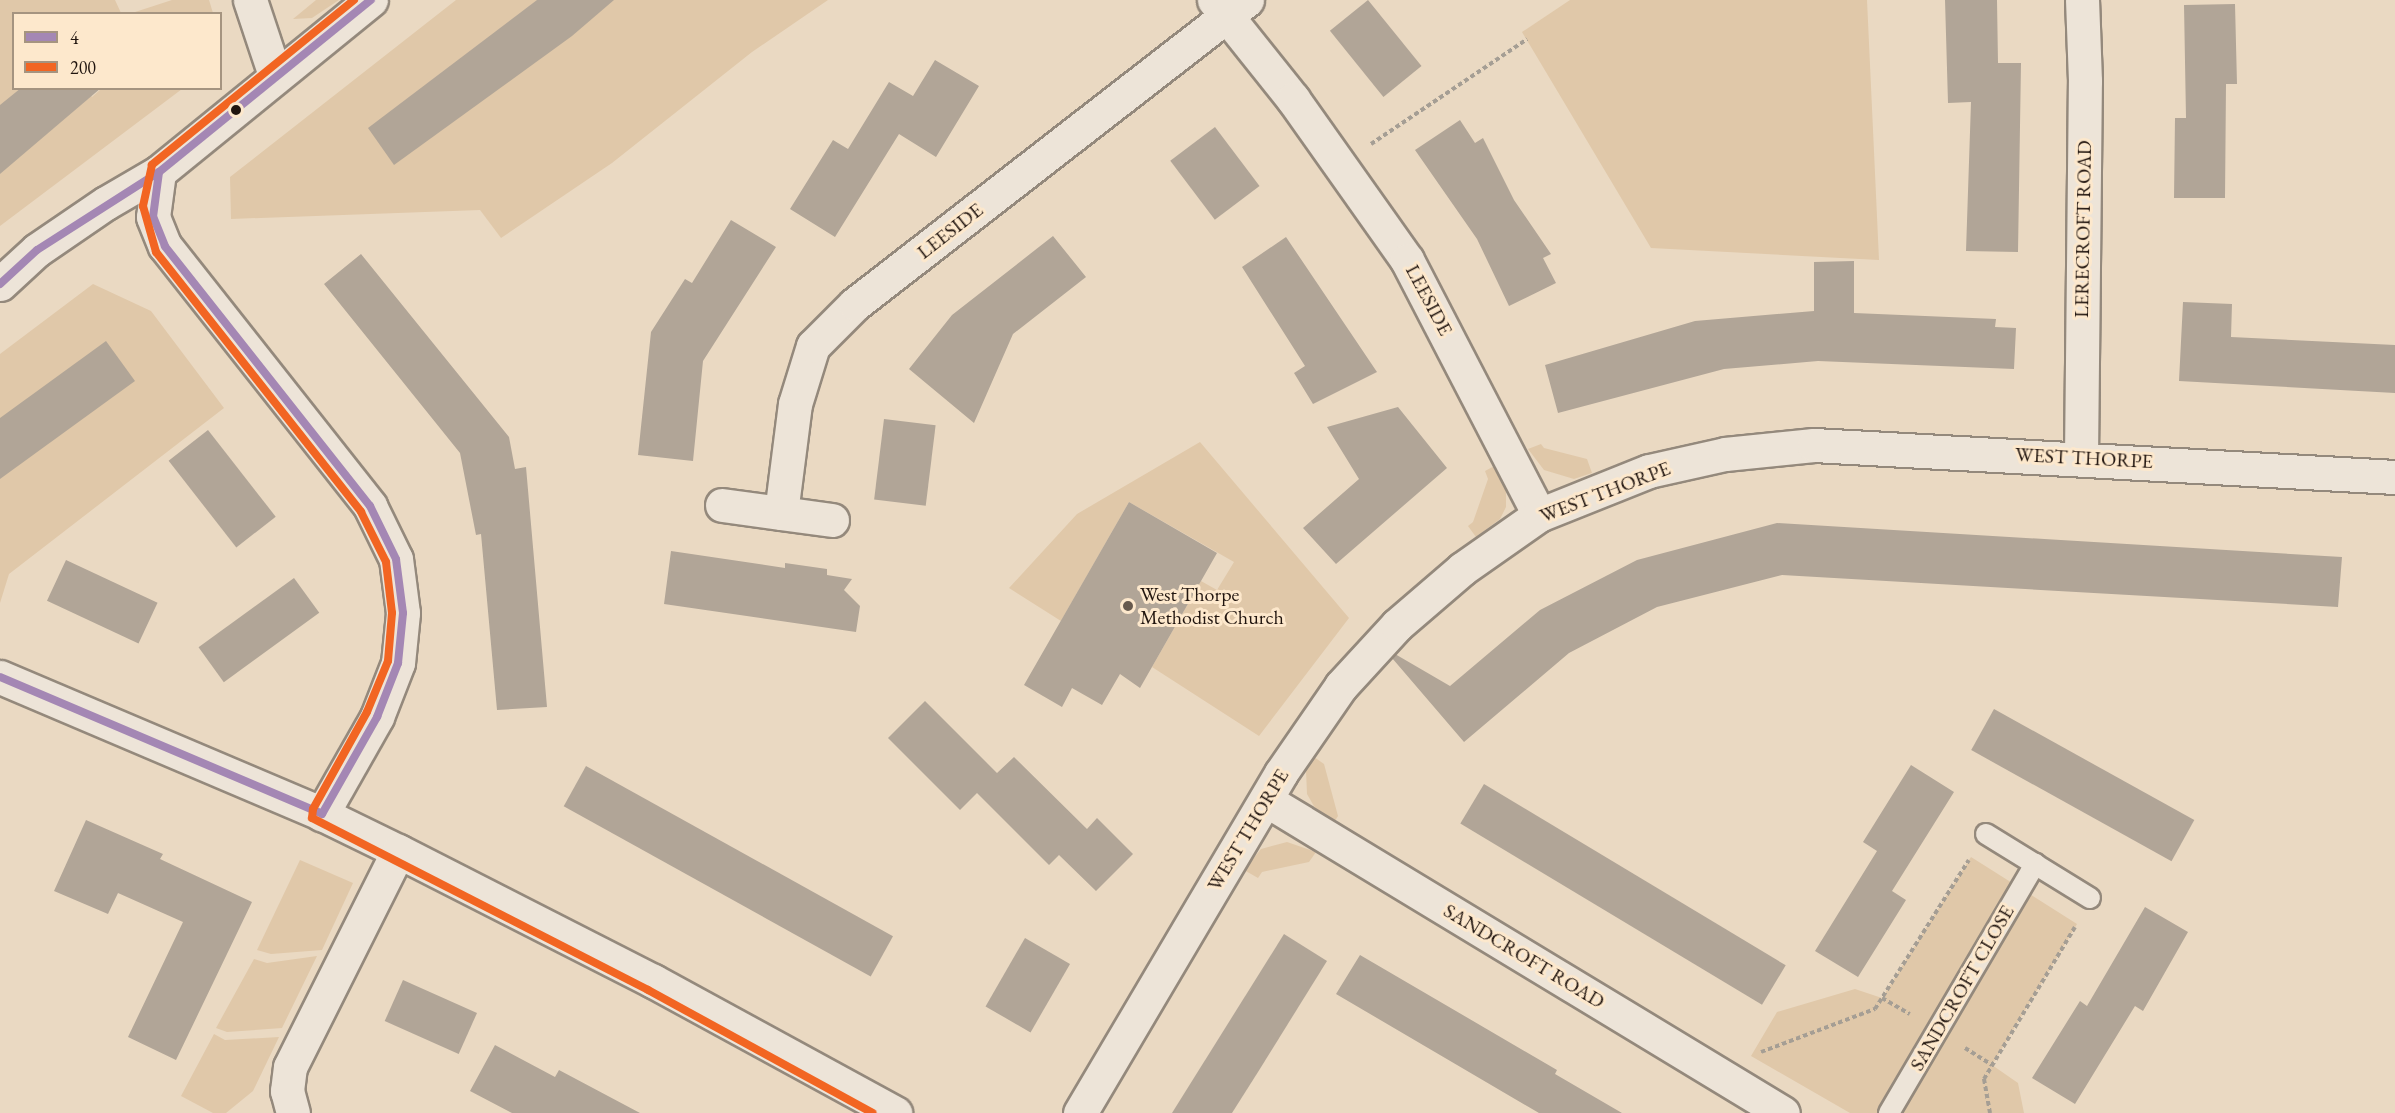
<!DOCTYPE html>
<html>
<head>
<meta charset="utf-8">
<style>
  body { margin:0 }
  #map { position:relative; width:2395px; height:1113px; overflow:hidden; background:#ead9c2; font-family:"EB Garamond",serif }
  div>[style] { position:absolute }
  .green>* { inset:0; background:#e0c8a9 }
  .building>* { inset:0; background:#b1a597; transform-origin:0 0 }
  .path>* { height:4px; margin-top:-2px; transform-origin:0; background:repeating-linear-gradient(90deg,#a59e94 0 4.5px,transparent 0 7.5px) }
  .roads { filter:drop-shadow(2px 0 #94897c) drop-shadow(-2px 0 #94897c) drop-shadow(0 2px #94897c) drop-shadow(0 -2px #94897c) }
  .lane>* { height:20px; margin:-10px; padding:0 10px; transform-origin:10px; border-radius:10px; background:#ede4d8 }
  .street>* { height:33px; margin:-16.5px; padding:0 16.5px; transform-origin:16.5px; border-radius:16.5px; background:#ede4d8 }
  .secondary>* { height:33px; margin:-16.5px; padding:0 16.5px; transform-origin:16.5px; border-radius:16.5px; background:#ede4d8 }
  .bus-1>* { height:8px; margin:-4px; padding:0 4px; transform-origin:4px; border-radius:4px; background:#a487b4 }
  .bus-2>* { height:8px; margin:-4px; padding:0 4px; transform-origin:4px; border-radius:4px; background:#f26522 }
  .dots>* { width:16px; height:16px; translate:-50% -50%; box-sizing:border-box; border:3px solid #fde8cc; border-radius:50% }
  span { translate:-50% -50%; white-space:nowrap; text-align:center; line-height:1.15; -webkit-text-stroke:6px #fde8cc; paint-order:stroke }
  .street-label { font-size:20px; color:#21150f }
  .poi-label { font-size:20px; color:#21150f }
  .left { translate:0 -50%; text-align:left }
  .legend { position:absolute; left:12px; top:12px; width:210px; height:78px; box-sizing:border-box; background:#fde8cc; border:2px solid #a59480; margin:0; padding:8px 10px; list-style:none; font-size:18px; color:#21150f }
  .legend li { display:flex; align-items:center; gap:12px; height:30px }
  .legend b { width:30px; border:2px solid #a59480 }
</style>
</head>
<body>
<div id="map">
  <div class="green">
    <i style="clip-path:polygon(0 0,115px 0,121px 13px,14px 14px,14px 88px,85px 89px,92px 97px,101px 89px,182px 89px,0 226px)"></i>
    <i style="clip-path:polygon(172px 0,209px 0,213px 13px,132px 13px)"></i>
    <i style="clip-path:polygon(316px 0,339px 0,312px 18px,293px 19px)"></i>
    <i style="clip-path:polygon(456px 0,828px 0,752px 52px,612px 163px,501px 238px,480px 210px,231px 219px,230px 177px)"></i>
    <i style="clip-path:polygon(1570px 0,1867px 0,1879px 260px,1651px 248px,1522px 32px)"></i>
    <i style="clip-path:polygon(93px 284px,151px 311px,224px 408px,9px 574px,0 603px,0 354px)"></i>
    <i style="clip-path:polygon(1200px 442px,1349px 618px,1259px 736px,1152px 667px,1201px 581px,1217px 590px,1234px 562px,1129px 502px,1061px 621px,1009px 588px,1077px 514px)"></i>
    <i style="clip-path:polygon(1541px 444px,1544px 448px,1587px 459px,1592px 473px,1574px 479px,1544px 470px,1528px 449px)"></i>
    <i style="clip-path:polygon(1498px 464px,1506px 481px,1506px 507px,1500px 519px,1476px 537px,1468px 526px,1473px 522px,1488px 479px,1485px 471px)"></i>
    <i style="clip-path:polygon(1314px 757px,1324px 764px,1338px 816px,1333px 824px,1319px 815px,1307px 794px,1306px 770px)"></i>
    <i style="clip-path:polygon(1287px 842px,1316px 852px,1309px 862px,1262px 872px,1258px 878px,1244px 870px,1261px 849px)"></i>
    <i style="clip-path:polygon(1971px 857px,2077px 924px,1992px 1065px,2018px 1083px,2024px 1113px,1850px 1113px,1751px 1056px,1777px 1012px,1855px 989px,1882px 998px)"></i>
    <i style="clip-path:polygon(300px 860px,353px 883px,322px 950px,271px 954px,257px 950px)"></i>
    <i style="clip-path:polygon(317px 956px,282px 1028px,227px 1032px,216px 1028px,254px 959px,267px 963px)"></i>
    <i style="clip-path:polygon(214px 1034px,225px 1040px,279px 1037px,253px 1091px,226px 1113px,213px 1113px,181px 1096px)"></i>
  </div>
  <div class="building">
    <i style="clip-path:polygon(537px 0,614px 0,572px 36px,394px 165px,368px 128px)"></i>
    <i style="left:1368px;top:0;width:85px;height:49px;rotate:51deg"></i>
    <i style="clip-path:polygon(1945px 0,1997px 0,1998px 63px,2021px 63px,2018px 252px,1966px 251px,1971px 102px,1948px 103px)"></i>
    <i style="clip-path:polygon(2235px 4px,2237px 84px,2226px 84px,2225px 198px,2174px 198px,2175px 118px,2186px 118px,2184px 5px)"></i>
    <i style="clip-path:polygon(935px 60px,979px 86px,936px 157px,899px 134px,835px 237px,790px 209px,833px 140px,848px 149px,889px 82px,913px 96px)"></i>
    <i style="clip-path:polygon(21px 88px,101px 88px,0 174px,0 105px)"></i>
    <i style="clip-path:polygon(1460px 120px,1475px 143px,1483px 138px,1514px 200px,1551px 254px,1543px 258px,1556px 283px,1509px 306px,1477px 239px,1415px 150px)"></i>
    <i style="left:1215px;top:127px;width:74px;height:56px;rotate:53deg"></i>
    <i style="clip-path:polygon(731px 220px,776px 247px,703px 361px,693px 461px,638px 455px,651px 332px,685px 279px,692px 283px)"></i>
    <i style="clip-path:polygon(1053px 236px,1086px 277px,1013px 334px,974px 423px,909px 369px,952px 315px)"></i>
    <i style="clip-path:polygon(1286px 237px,1377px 372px,1313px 404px,1294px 373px,1305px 366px,1242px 267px)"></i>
    <i style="clip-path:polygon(361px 254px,509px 437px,515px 469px,526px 467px,547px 707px,497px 710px,481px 534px,476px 535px,460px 453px,324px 284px)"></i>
    <i style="clip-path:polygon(1854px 261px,1854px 313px,1996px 319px,1995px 327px,2016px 328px,2014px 369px,1818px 361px,1724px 369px,1558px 413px,1545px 365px,1695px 321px,1814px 311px,1814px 262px)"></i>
    <i style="clip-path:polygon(2183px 302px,2232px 304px,2231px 337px,2395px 345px,2395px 393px,2179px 381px)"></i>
    <i style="clip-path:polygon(106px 341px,135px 381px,0 479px,0 418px)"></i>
    <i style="clip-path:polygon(1398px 407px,1447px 468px,1336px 564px,1303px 528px,1359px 479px,1327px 427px)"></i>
    <i style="left:884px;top:419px;width:52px;height:81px;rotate:7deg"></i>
    <i style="left:208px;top:430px;width:110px;height:50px;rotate:52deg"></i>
    <i style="clip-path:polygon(1129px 502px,1217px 553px,1140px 688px,1120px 674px,1102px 705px,1072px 688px,1062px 707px,1024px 685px)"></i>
    <i style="clip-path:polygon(1777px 523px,2342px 557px,2338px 607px,1782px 575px,1657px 607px,1569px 653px,1464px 742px,1392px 658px,1395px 654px,1450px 686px,1540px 610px,1637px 560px)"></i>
    <i style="clip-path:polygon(671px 551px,785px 568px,785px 563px,827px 569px,827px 575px,852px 579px,844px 590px,860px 606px,856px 632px,664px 604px)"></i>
    <i style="left:66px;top:560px;width:101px;height:45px;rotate:25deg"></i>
    <i style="left:294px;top:578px;width:43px;height:118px;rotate:54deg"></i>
    <i style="clip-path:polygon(925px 701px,997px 773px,1014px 757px,1087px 829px,1097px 818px,1133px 854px,1096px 891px,1059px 855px,1049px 865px,977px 793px,960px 810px,888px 738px)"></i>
    <i style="left:1994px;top:709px;width:229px;height:47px;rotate:29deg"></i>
    <i style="clip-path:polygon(1911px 765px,1954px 792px,1892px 891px,1906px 900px,1858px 977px,1815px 951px,1877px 851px,1863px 842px)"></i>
    <i style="left:586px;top:766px;width:351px;height:46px;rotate:29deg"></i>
    <i style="left:1484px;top:784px;width:352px;height:46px;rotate:31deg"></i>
    <i style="clip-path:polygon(86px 820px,163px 854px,160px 859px,252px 902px,176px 1060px,128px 1037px,183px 922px,118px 893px,108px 914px,54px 891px)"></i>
    <i style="clip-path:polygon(2145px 907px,2188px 932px,2143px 1011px,2135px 1006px,2075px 1104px,2032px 1078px,2080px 1001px,2087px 1006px)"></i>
    <i style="clip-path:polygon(1284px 934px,1327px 961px,1258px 1072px,1232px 1113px,1172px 1113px)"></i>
    <i style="left:1025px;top:938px;width:52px;height:79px;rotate:30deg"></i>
    <i style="clip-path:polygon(1360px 955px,1557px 1070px,1555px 1074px,1622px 1113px,1539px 1113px,1336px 994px)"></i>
    <i style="left:403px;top:980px;width:81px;height:45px;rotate:24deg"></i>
    <i style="clip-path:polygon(495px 1045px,555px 1077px,559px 1070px,640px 1113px,512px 1113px,470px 1091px)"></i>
  </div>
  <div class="path">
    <i style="left:1371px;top:144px;width:188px;rotate:-33.9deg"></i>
    <i style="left:1882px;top:998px;width:32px;rotate:30deg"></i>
    <i style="left:1965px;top:1048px;width:32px;rotate:32deg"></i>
    <i style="left:1761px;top:1052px;width:122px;rotate:-20.7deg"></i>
    <i style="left:1875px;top:1009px;width:176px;rotate:-57.8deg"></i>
    <i style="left:1990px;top:1113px;width:35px;rotate:-100deg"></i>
    <i style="left:1984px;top:1079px;width:177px;rotate:-59.1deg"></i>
  </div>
  <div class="roads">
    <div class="lane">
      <i style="left:1986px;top:834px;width:122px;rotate:31.6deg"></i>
      <i style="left:1889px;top:1113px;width:289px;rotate:-59.6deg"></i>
    </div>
    <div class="street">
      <i style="left:250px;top:0;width:79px;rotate:71.6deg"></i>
      <i style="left:1214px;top:0;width:127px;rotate:51.4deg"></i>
      <i style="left:1293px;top:99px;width:197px;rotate:54.7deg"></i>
      <i style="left:1407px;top:260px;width:287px;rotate:62.6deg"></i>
      <i style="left:159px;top:172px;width:45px;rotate:97.6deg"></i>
      <i style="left:153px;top:217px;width:31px;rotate:68deg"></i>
      <i style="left:165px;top:246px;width:331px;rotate:51.7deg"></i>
      <i style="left:370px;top:506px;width:59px;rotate:63.9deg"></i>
      <i style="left:396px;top:559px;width:54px;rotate:82.6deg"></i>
      <i style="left:403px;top:613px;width:50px;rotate:95.7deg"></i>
      <i style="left:398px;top:663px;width:58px;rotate:111.3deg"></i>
      <i style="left:377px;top:717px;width:112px;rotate:119.6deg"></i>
      <i style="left:0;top:284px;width:50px;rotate:-42.6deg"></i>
      <i style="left:37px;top:250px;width:83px;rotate:-34.3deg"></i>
      <i style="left:106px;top:203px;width:61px;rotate:-30.3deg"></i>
      <i style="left:159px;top:172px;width:273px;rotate:-39.1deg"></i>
      <i style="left:2081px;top:457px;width:376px;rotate:-89.4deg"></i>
      <i style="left:2085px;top:81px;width:81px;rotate:-92.1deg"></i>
      <i style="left:722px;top:505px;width:60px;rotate:7.7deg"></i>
      <i style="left:832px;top:520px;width:51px;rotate:-172.2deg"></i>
      <i style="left:781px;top:513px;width:110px;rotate:-82.7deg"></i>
      <i style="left:795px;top:404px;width:61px;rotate:-72.8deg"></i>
      <i style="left:813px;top:346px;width:59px;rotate:-45deg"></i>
      <i style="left:855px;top:304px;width:496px;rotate:-37.8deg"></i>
      <i style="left:1266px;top:800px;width:604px;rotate:31.19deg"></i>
      <i style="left:293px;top:1113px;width:23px;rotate:-105deg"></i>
      <i style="left:287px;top:1091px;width:24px;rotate:-83deg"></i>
      <i style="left:290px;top:1067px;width:241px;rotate:-63.4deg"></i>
      <i style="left:1080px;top:1113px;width:395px;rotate:-59.4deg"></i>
      <i style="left:1281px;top:773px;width:106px;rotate:-55.4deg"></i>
      <i style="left:1341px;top:686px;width:83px;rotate:-47.4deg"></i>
      <i style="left:1397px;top:625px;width:86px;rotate:-40.7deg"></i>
      <i style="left:1462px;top:569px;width:94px;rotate:-35deg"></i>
      <i style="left:1539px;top:515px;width:118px;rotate:-21.8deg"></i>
      <i style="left:1649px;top:471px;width:78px;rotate:-12.6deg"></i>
      <i style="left:1725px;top:454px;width:89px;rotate:-5.8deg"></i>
      <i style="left:1814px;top:445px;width:582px;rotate:3.15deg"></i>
    </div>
    <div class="secondary">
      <i style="left:0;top:677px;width:350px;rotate:23deg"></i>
      <i style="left:322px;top:814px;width:85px;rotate:26deg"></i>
      <i style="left:398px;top:851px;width:286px;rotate:27deg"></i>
      <i style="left:653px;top:981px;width:276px;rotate:28.6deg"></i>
    </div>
  </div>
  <div class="bus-1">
    <i style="left:0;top:284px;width:50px;rotate:-42.6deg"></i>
    <i style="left:37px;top:250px;width:145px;rotate:-32.6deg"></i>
    <i style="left:159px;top:172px;width:273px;rotate:-39.1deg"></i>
    <i style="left:0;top:677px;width:350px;rotate:23deg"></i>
    <i style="left:322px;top:814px;width:112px;rotate:-60.4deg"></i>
    <i style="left:377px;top:717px;width:58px;rotate:-68.7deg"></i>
    <i style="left:398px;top:663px;width:50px;rotate:-84.3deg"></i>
    <i style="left:403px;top:613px;width:54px;rotate:-97.4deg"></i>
    <i style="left:396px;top:559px;width:59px;rotate:-116.1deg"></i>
    <i style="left:370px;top:506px;width:331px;rotate:-128.3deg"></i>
    <i style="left:165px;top:246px;width:31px;rotate:-112deg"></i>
    <i style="left:153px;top:217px;width:45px;rotate:-82.4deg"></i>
  </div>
  <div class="bus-2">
    <i style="left:354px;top:0;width:261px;rotate:140.8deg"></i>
    <i style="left:152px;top:165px;width:42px;rotate:102.4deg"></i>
    <i style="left:143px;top:206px;width:48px;rotate:74.2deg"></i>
    <i style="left:156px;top:252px;width:331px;rotate:51.7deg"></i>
    <i style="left:361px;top:512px;width:56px;rotate:63.4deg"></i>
    <i style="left:386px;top:562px;width:51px;rotate:83.3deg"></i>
    <i style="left:392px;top:613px;width:48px;rotate:94.8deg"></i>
    <i style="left:388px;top:661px;width:55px;rotate:112.4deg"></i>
    <i style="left:367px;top:712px;width:111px;rotate:119.1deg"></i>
    <i style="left:313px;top:809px;width:9px;rotate:96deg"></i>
    <i style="left:312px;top:818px;width:377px;rotate:27.1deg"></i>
    <i style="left:648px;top:990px;width:256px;rotate:28.7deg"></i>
  </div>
  <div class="dots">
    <i style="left:236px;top:110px;background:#21150f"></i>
    <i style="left:1128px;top:606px;background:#675a4e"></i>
  </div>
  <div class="street-label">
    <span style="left:2083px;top:229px;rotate:-89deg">LERECROFT ROAD</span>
    <span style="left:950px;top:231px;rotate:-38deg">LEESIDE</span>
    <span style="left:1429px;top:300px;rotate:62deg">LEESIDE</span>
    <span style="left:2084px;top:458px;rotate:3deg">WEST THORPE</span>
    <span style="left:1605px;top:492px;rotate:-21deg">WEST THORPE</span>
    <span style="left:1248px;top:830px;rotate:-59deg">WEST THORPE</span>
    <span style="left:1524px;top:956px;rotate:31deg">SANDCROFT ROAD</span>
    <span style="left:1962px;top:988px;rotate:-60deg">SANDCROFT CLOSE</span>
  </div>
  <div class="poi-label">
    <span class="left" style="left:1140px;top:606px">West Thorpe<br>Methodist Church</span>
  </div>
  <ul class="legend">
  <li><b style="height:8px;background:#a487b4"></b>4</li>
  <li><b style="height:8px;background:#f26522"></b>200</li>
  </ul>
</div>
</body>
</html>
